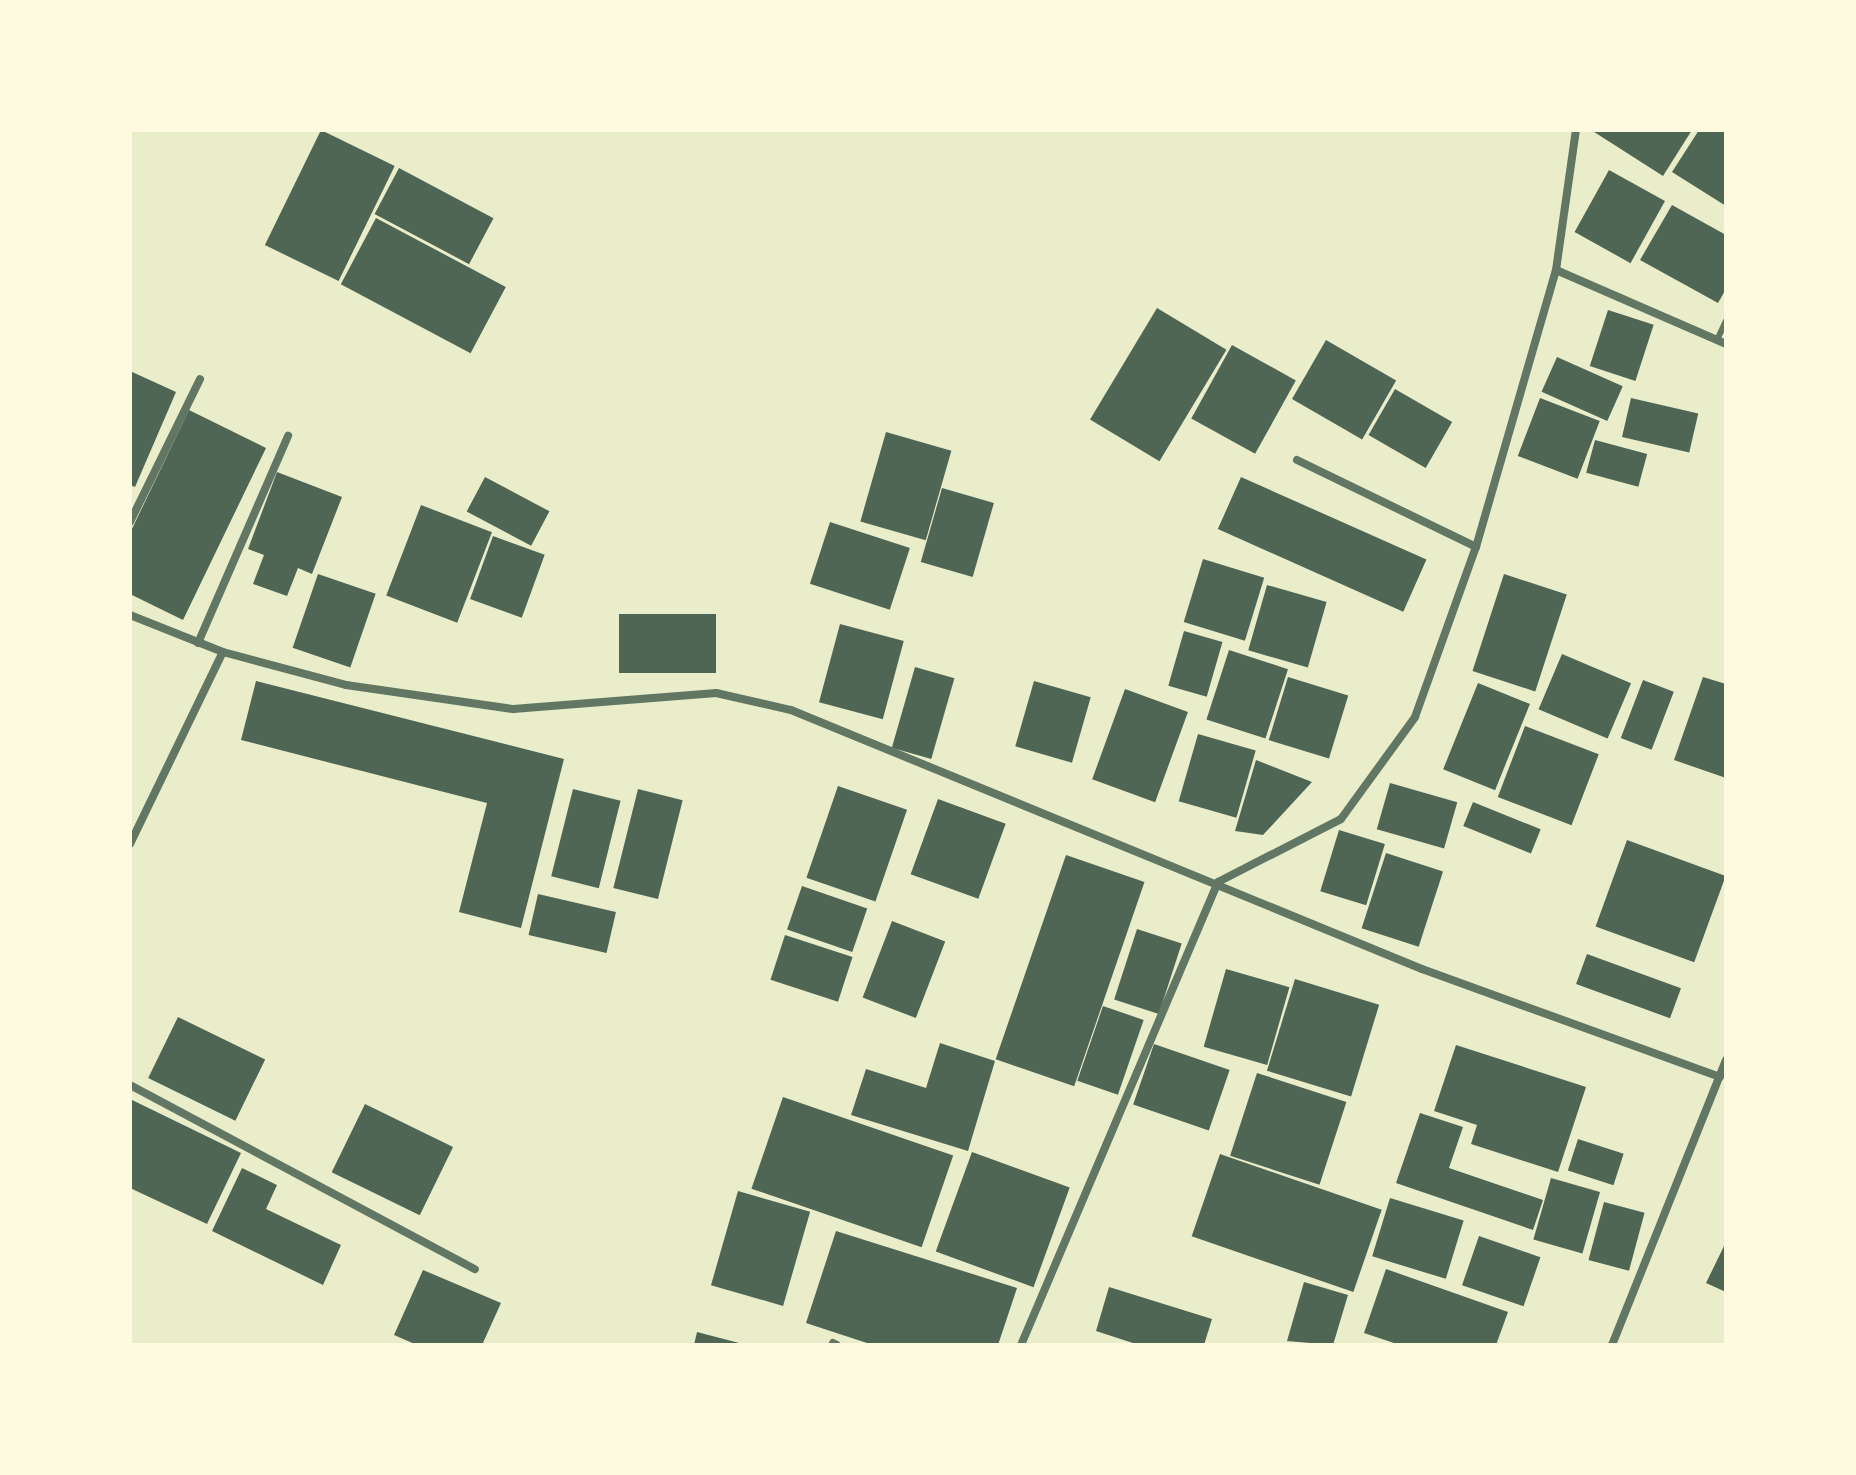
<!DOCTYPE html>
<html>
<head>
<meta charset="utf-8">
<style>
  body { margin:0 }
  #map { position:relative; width:1856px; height:1475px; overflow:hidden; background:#e9edc9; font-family:Raleway,sans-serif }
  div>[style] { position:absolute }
  .building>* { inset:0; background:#4f6655; transform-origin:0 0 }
  .service>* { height:6px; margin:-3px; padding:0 3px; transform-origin:3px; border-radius:3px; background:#617663 }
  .minor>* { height:8px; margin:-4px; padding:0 4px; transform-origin:4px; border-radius:4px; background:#617663 }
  span { translate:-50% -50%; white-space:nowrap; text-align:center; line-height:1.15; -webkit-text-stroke:6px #fefae0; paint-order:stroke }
  .frame { position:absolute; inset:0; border:132px solid #fefae0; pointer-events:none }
</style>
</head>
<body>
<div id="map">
  <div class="building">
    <i style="left:321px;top:130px;width:82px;height:128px;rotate:26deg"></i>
    <i style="clip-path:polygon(1591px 130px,1692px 130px,1663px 176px)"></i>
    <i style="clip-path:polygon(1699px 130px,1726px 130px,1726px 206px,1672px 172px)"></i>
    <i style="left:399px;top:168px;width:107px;height:52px;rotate:28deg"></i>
    <i style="left:1609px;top:170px;width:64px;height:71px;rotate:29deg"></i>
    <i style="clip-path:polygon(1672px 205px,1726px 235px,1726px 289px,1718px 303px,1640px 260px)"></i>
    <i style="left:376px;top:218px;width:147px;height:75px;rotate:28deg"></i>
    <i style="left:1157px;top:308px;width:81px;height:130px;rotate:31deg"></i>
    <i style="left:1608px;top:310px;width:48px;height:59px;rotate:18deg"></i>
    <i style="left:1326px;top:340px;width:81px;height:68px;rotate:30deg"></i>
    <i style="left:1232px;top:345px;width:73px;height:84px;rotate:29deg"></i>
    <i style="left:1557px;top:357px;width:72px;height:38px;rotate:24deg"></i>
    <i style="clip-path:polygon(130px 371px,176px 392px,135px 487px,130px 485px)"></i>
    <i style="left:1395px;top:389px;width:66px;height:53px;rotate:30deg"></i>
    <i style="left:1540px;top:398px;width:64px;height:62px;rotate:21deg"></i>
    <i style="left:1631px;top:398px;width:69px;height:40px;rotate:13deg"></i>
    <i style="clip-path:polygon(189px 410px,266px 448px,183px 620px,130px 594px,130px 533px)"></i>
    <i style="left:886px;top:432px;width:68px;height:93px;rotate:16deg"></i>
    <i style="left:1595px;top:440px;width:54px;height:34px;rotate:15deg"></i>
    <i style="clip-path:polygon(277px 472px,342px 497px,312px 574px,298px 568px,287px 596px,253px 584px,264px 555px,248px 549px)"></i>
    <i style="left:485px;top:477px;width:73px;height:39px;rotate:28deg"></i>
    <i style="left:1241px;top:477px;width:203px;height:57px;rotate:24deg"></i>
    <i style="left:942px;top:488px;width:54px;height:77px;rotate:16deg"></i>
    <i style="left:421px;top:505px;width:76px;height:97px;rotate:21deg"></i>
    <i style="left:830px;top:522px;width:84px;height:65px;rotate:18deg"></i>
    <i style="left:493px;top:536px;width:55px;height:67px;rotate:20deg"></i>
    <i style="left:1203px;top:559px;width:64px;height:66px;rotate:17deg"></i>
    <i style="left:318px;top:574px;width:61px;height:78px;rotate:19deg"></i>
    <i style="left:1504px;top:574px;width:66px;height:102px;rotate:18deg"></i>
    <i style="left:1267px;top:585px;width:62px;height:68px;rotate:16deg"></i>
    <i style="left:716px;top:614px;width:59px;height:97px;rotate:90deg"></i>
    <i style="left:840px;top:624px;width:66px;height:81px;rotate:15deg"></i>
    <i style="left:1184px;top:631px;width:40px;height:57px;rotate:16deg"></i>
    <i style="left:1229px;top:650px;width:62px;height:73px;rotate:18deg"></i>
    <i style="left:1562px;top:654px;width:75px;height:60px;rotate:23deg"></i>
    <i style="left:915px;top:667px;width:41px;height:84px;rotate:16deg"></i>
    <i style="left:1288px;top:677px;width:63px;height:66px;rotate:17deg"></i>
    <i style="clip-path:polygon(1703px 677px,1726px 684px,1726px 778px,1674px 760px)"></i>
    <i style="left:1643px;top:680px;width:33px;height:62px;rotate:21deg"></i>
    <i style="clip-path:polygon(256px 681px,564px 759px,521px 928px,459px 912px,487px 803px,241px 740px)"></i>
    <i style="left:1034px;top:681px;width:59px;height:68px;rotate:16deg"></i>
    <i style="left:1478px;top:683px;width:56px;height:93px;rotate:22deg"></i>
    <i style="left:1125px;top:689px;width:67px;height:96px;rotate:20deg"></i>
    <i style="left:1525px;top:726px;width:79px;height:76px;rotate:21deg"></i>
    <i style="left:1198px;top:734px;width:60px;height:70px;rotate:16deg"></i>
    <i style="clip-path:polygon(1256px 760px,1312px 782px,1263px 835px,1235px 831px)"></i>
    <i style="left:1390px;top:783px;width:70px;height:48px;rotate:16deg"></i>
    <i style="left:838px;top:786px;width:73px;height:97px;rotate:19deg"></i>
    <i style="left:573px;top:789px;width:49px;height:90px;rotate:14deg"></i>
    <i style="left:638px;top:789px;width:46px;height:102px;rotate:14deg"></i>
    <i style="left:938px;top:799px;width:72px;height:80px;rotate:20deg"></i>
    <i style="left:1473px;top:802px;width:73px;height:26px;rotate:22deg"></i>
    <i style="left:1339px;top:830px;width:48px;height:64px;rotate:17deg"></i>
    <i style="left:1627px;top:840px;width:105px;height:92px;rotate:20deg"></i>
    <i style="left:1386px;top:853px;width:60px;height:79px;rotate:18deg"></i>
    <i style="left:1066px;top:855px;width:83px;height:216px;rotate:19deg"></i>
    <i style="left:802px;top:886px;width:69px;height:46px;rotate:19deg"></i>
    <i style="left:538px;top:894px;width:80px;height:42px;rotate:13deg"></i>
    <i style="left:892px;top:921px;width:57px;height:82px;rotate:21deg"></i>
    <i style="left:1137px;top:929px;width:47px;height:74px;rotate:18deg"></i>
    <i style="left:785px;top:935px;width:71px;height:47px;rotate:18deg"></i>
    <i style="left:1587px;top:954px;width:100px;height:32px;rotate:20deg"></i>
    <i style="left:1226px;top:969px;width:66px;height:81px;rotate:16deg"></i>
    <i style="left:1295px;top:979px;width:88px;height:96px;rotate:17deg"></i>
    <i style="left:1103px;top:1006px;width:43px;height:79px;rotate:19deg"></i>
    <i style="left:178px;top:1017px;width:97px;height:68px;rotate:26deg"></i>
    <i style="clip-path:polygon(940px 1043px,995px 1061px,968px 1151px,851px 1115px,866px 1069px,926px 1088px)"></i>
    <i style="left:1154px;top:1044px;width:80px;height:64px;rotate:19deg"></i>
    <i style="clip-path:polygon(1456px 1045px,1586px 1087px,1558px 1172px,1471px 1144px,1477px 1125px,1434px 1111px)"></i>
    <i style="left:1257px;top:1073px;width:94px;height:87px;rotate:18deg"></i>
    <i style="left:783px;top:1097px;width:180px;height:97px;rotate:19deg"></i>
    <i style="clip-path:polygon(130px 1099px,241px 1153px,207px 1224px,130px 1188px)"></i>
    <i style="left:365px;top:1104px;width:98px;height:76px;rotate:26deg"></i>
    <i style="clip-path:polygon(1420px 1113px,1463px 1127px,1449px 1168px,1543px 1200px,1533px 1230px,1396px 1183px)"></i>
    <i style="left:1578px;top:1139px;width:48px;height:33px;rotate:18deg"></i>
    <i style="left:972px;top:1152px;width:104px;height:106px;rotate:20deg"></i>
    <i style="left:1220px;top:1154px;width:171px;height:87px;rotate:19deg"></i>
    <i style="clip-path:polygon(242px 1168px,277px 1185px,266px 1209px,341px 1245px,323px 1285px,212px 1231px)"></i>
    <i style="left:1551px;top:1178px;width:51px;height:64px;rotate:16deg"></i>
    <i style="left:738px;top:1191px;width:75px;height:98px;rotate:16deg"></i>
    <i style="left:1390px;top:1198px;width:77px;height:61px;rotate:17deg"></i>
    <i style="left:1604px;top:1202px;width:42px;height:60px;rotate:15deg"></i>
    <i style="clip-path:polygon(836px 1231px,1017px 1288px,998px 1345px,873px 1345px,806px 1323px)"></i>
    <i style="left:1479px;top:1236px;width:65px;height:52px;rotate:19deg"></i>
    <i style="clip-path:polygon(1726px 1242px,1726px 1292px,1706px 1283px)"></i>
    <i style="clip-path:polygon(1386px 1269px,1508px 1312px,1496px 1345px,1400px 1345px,1364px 1333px)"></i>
    <i style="clip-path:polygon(423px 1270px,501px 1303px,482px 1345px,417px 1345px,394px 1335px)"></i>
    <i style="clip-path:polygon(1304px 1282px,1348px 1295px,1333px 1345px,1287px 1341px)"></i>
    <i style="clip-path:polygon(1109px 1287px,1212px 1319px,1204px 1345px,1139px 1345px,1096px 1331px)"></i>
    <i style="clip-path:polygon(697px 1332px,743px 1344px,743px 1345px,694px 1345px)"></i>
  </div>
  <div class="service">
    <i style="left:1717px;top:340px;width:21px;rotate:-65deg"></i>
  </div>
  <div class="minor">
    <i style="left:1556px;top:270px;width:185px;rotate:23.5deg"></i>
    <i style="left:1297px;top:460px;width:199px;rotate:25.9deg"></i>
    <i style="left:130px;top:522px;width:159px;rotate:-63.9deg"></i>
    <i style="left:130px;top:615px;width:100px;rotate:21.7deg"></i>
    <i style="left:223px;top:652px;width:127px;rotate:15deg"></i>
    <i style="left:346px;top:685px;width:169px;rotate:8.2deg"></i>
    <i style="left:513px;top:709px;width:204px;rotate:-4.5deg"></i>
    <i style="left:716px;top:693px;width:77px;rotate:12.8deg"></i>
    <i style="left:791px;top:710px;width:682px;rotate:22.32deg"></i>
    <i style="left:1422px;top:969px;width:317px;rotate:19.9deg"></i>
    <i style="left:198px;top:643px;width:226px;rotate:-66.5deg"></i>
    <i style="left:130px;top:844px;width:213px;rotate:-64.2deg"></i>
    <i style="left:130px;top:1085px;width:391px;rotate:28.1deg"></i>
    <i style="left:833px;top:1343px;width:4px;rotate:27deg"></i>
    <i style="left:1021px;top:1345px;width:503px;rotate:-66.95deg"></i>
    <i style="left:1218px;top:882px;width:138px;rotate:-27.1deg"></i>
    <i style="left:1341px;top:819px;width:126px;rotate:-54deg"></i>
    <i style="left:1415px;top:717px;width:181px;rotate:-70.3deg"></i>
    <i style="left:1476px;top:547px;width:288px;rotate:-73.9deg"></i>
    <i style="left:1556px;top:270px;width:141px;rotate:-81.9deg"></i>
    <i style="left:1612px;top:1345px;width:307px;rotate:-68.2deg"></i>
  </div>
  <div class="frame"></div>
</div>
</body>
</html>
